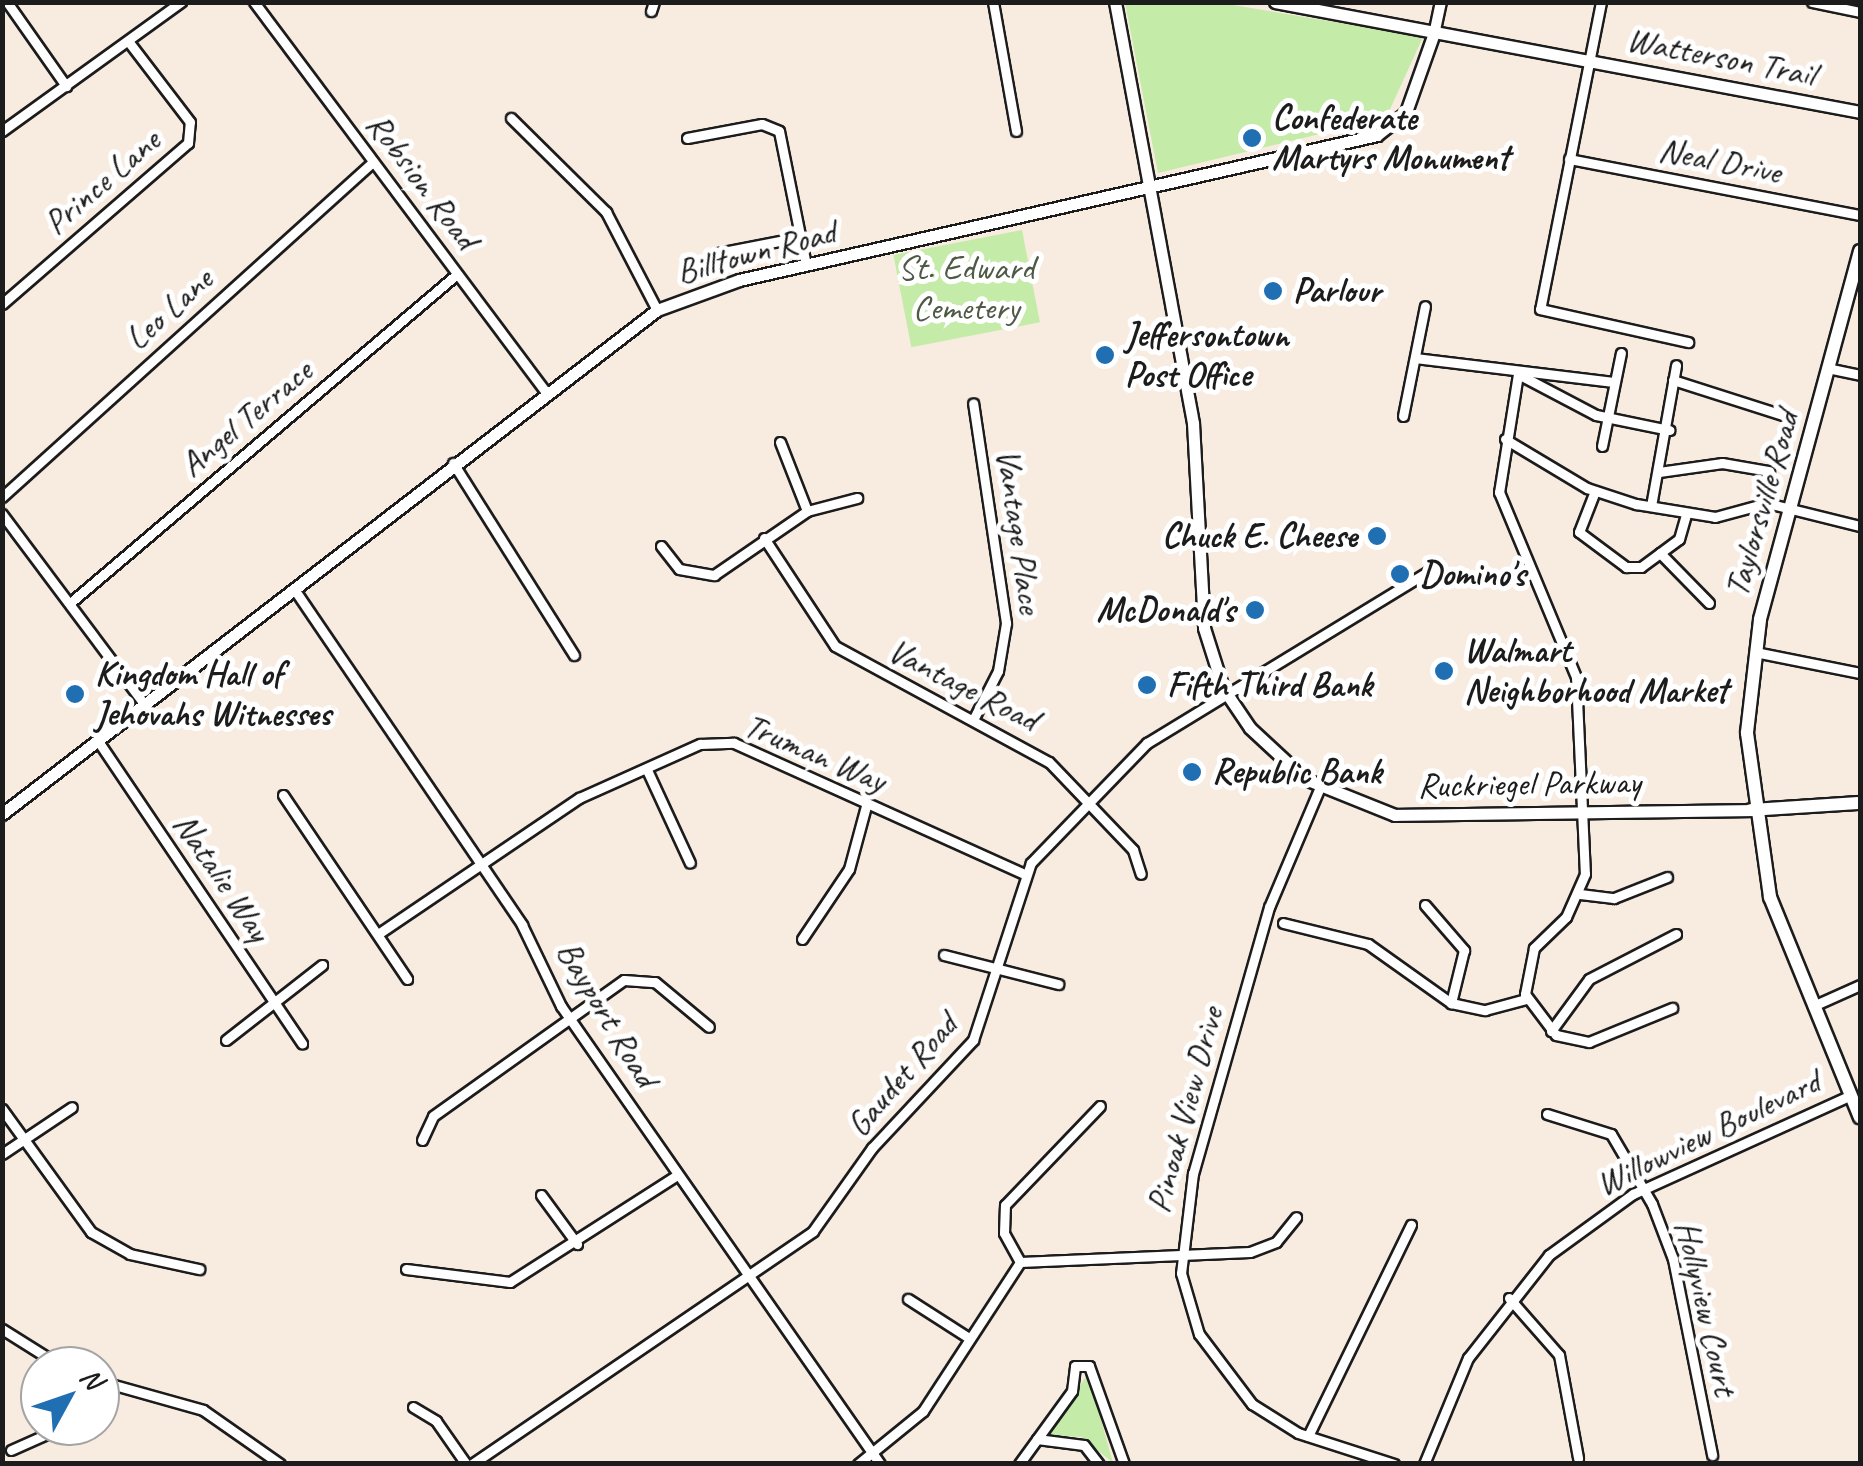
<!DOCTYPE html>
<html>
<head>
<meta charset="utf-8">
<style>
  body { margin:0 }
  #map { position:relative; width:1863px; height:1466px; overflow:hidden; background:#f8ebe0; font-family:Caveat,sans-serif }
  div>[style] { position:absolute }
  .green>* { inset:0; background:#c4eca8; transform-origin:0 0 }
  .roads { filter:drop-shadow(2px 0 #1c1c1c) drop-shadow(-2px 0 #1c1c1c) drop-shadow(0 2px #1c1c1c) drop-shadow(0 -2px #1c1c1c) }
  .minor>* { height:9px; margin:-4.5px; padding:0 4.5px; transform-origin:4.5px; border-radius:4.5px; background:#fff }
  .tertiary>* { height:10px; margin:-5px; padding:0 5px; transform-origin:5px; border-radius:5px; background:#fff }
  .secondary>* { height:11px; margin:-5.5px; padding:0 5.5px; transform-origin:5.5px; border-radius:5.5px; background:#fff }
  .primary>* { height:12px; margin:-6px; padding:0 6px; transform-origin:6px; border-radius:6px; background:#fff }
  .dots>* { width:28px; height:28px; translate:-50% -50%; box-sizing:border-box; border:5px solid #fff; border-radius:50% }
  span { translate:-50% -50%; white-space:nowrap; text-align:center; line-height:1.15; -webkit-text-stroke:10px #fff; paint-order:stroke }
  .street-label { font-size:35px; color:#1c1c1c }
  .poi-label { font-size:35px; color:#1c1c1c; font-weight:700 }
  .left { translate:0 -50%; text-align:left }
  .right { translate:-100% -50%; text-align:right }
  .park-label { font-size:35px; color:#4e5a46 }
  .frame { position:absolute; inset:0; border:5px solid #1c1c1c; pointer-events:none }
  .north { position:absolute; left:20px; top:1346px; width:100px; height:100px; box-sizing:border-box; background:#fff; border:2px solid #a4a4a4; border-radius:50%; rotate:50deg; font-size:28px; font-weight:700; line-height:40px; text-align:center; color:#1c1c1c }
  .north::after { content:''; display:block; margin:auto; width:35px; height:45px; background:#1f6fb2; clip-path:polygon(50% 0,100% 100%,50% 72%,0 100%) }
</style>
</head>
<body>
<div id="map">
  <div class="green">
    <i style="clip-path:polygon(1125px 3px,1221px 3px,1423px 37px,1386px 118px,1158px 173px)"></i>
    <i style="left:1022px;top:230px;width:94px;height:131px;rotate:79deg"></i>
    <i style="clip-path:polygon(1088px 1373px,1113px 1463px,1082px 1437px,1049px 1435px)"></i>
  </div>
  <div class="roads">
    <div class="minor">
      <i style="left:7px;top:2px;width:103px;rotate:54.9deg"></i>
      <i style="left:254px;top:2px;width:486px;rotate:53.2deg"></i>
      <i style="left:993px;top:2px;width:131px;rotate:79.9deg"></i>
      <i style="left:1601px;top:2px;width:313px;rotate:101.2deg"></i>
      <i style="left:1540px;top:309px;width:152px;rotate:12.6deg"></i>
      <i style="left:1812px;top:2px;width:49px;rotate:11.8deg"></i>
      <i style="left:651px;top:11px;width:9px;rotate:-72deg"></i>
      <i style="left:511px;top:118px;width:134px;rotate:44.7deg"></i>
      <i style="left:606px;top:212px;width:110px;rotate:62.5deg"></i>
      <i style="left:2px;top:131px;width:221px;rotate:-35.8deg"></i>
      <i style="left:687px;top:138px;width:76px;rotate:-10.6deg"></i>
      <i style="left:762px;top:124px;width:18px;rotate:22deg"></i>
      <i style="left:779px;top:131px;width:137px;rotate:78.6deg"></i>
      <i style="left:1569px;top:159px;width:296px;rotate:10.9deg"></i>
      <i style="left:713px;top:254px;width:89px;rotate:-11.1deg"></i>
      <i style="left:2px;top:304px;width:246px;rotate:-40.9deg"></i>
      <i style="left:188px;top:143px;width:21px;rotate:-85deg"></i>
      <i style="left:190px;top:122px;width:102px;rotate:-127.4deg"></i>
      <i style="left:1415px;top:358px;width:200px;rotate:6.9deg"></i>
      <i style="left:1832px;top:369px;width:29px;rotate:12deg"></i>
      <i style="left:1518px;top:374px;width:120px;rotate:99.1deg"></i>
      <i style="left:1499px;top:492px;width:200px;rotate:67.4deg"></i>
      <i style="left:1576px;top:677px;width:197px;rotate:87.4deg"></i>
      <i style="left:1585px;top:874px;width:47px;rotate:113.8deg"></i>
      <i style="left:1566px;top:917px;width:45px;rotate:135.9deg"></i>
      <i style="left:1534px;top:948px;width:47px;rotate:101.1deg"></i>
      <i style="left:1525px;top:994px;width:51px;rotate:52.9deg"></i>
      <i style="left:1556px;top:1035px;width:34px;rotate:12deg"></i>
      <i style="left:1589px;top:1042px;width:90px;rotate:-22.3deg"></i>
      <i style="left:1518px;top:374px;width:88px;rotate:27.7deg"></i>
      <i style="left:1596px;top:415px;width:75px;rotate:11.6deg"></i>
      <i style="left:1673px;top:380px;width:115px;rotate:17.7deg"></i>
      <i style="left:1403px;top:416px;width:112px;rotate:-78.7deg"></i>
      <i style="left:1505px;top:439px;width:96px;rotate:30.9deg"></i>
      <i style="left:1587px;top:488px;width:52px;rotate:18.1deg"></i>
      <i style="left:1636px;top:504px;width:80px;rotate:9.3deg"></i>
      <i style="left:1715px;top:517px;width:54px;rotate:-15.1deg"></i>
      <i style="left:1767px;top:503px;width:96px;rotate:13.9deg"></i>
      <i style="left:780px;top:442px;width:74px;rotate:68.6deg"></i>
      <i style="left:1602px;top:446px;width:95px;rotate:-78.5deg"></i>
      <i style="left:453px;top:463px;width:227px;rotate:57.8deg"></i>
      <i style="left:1659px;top:472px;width:64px;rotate:-8.1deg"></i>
      <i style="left:1722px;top:463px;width:48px;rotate:9.7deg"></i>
      <i style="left:1595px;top:491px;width:44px;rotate:111.3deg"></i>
      <i style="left:1579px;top:532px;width:59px;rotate:36.7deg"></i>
      <i style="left:1626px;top:567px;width:15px"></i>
      <i style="left:1641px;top:567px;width:47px;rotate:-36.4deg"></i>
      <i style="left:1679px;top:539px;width:26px;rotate:-74deg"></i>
      <i style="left:2px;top:497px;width:500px;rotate:-42.1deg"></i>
      <i style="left:1651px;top:506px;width:143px;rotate:-79.9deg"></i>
      <i style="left:2px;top:514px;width:237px;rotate:53.2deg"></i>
      <i style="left:764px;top:538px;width:129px;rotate:56.7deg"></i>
      <i style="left:835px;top:646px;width:243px;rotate:28.5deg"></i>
      <i style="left:1049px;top:762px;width:122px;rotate:46.3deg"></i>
      <i style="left:1133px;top:850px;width:25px;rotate:72deg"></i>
      <i style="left:661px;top:546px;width:29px;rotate:52deg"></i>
      <i style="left:679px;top:569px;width:36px;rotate:10deg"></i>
      <i style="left:714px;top:575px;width:113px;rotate:-34.5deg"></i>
      <i style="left:807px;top:511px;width:52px;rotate:-14.6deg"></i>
      <i style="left:1660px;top:553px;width:70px;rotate:45.6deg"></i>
      <i style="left:294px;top:589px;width:406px;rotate:55.8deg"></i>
      <i style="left:522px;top:925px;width:90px;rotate:64.3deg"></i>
      <i style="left:561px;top:1006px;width:558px;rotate:55.14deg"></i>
      <i style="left:70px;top:603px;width:508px;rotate:-40.37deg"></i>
      <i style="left:1755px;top:652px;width:107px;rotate:11.3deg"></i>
      <i style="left:973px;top:720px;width:55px;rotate:-63deg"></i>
      <i style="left:998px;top:671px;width:49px;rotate:-80.5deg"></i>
      <i style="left:1006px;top:623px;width:222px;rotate:-98.5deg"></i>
      <i style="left:98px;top:741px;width:365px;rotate:56deg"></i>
      <i style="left:647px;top:770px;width:102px;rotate:65.2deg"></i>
      <i style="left:1320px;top:787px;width:130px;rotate:113deg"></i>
      <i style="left:1269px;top:907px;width:277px;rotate:105.9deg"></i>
      <i style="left:1193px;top:1173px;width:101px;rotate:96.8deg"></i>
      <i style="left:1181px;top:1273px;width:64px;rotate:73.6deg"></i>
      <i style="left:1199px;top:1334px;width:88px;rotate:52.9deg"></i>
      <i style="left:1252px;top:1404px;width:54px;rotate:32.2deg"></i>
      <i style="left:1298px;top:1433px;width:101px;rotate:17.9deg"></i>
      <i style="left:283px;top:795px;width:222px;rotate:56deg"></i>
      <i style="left:1580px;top:894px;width:34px;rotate:7deg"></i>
      <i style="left:1614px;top:898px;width:57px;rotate:-21.6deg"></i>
      <i style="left:1425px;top:905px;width:60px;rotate:49.1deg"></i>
      <i style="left:1464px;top:950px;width:55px;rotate:103.8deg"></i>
      <i style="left:1283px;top:923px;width:88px;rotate:13.9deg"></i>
      <i style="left:1368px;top:944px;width:102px;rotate:35.4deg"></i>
      <i style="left:1451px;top:1003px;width:35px;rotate:12deg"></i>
      <i style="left:1485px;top:1010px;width:42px;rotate:-15deg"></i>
      <i style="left:378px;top:934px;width:243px;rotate:-34.1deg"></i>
      <i style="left:579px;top:798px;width:133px;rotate:-24.1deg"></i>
      <i style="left:700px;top:744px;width:34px;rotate:-2deg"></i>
      <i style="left:734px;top:743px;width:318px;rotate:24.3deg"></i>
      <i style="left:802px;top:939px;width:84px;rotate:-56.1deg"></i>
      <i style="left:849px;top:869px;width:65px;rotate:-74.9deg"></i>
      <i style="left:944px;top:955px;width:118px;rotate:14.3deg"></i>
      <i style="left:1813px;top:1006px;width:51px;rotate:-24.1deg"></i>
      <i style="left:1551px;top:1031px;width:64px;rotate:-53.8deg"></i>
      <i style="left:1589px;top:979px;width:98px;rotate:-27.3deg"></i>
      <i style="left:226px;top:1040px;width:122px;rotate:-38deg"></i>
      <i style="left:2px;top:1109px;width:152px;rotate:54.1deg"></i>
      <i style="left:91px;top:1232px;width:45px;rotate:29.4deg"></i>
      <i style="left:130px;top:1254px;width:71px;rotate:12.3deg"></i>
      <i style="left:1547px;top:1114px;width:67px;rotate:17.4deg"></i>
      <i style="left:1611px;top:1134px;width:81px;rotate:59.6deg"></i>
      <i style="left:1652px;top:1204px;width:59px;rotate:69.1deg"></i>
      <i style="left:1673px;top:1259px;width:200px;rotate:78.7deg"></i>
      <i style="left:422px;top:1140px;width:26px;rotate:-65deg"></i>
      <i style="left:433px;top:1116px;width:234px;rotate:-35.5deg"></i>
      <i style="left:624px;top:980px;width:31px;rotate:4deg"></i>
      <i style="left:655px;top:982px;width:70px;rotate:39.8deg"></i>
      <i style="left:2px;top:1154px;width:84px;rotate:-33.9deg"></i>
      <i style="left:541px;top:1195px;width:61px;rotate:53.7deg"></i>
      <i style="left:1020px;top:1262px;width:33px;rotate:-119deg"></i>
      <i style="left:1004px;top:1233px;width:28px;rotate:-88deg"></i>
      <i style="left:1005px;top:1205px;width:137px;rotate:-46.2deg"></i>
      <i style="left:406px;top:1269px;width:105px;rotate:7.1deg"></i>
      <i style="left:510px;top:1282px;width:198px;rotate:-32.6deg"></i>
      <i style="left:1509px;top:1298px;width:76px;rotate:48.7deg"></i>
      <i style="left:1559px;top:1355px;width:105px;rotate:79.5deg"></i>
      <i style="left:908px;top:1299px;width:72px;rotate:32.6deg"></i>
      <i style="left:2px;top:1329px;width:70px;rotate:32.1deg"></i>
      <i style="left:100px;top:1381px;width:107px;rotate:15.7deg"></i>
      <i style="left:203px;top:1410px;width:94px;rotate:35deg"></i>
      <i style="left:413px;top:1407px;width:27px;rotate:31deg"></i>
      <i style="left:436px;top:1421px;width:52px;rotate:55.1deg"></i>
      <i style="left:1308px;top:1436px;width:235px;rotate:-64deg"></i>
      <i style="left:1037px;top:1439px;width:47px;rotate:7.3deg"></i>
      <i style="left:1084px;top:1445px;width:24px;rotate:52deg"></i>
      <i style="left:11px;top:1450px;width:59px;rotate:-24deg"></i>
      <i style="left:472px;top:1464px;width:413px;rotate:-34.3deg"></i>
      <i style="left:813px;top:1231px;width:102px;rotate:-54.6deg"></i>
      <i style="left:872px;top:1148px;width:148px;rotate:-46.9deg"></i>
      <i style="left:973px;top:1040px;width:186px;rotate:-71.9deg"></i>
      <i style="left:1031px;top:863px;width:167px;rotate:-46deg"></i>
      <i style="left:1147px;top:743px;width:342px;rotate:-31.4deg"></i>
      <i style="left:858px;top:1464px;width:84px;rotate:-39.2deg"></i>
      <i style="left:923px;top:1411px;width:178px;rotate:-56.9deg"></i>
      <i style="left:1020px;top:1262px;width:230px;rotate:-2.5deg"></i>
      <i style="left:1250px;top:1252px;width:28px;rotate:-21deg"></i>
      <i style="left:1276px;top:1242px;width:32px;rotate:-51deg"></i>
      <i style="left:1019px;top:1464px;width:90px;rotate:-54deg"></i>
      <i style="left:1072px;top:1391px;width:25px;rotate:-83deg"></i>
      <i style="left:1075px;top:1366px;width:14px"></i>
      <i style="left:1089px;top:1366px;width:104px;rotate:70.3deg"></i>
      <i style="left:1424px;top:1464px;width:115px;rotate:-67.5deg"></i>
      <i style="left:1468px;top:1358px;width:131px;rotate:-51.8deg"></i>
      <i style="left:1549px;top:1255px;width:104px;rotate:-36deg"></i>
      <i style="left:1633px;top:1194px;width:239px;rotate:-24.4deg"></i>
    </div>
    <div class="tertiary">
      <i style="left:1435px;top:30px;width:29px;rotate:-78deg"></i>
    </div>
    <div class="secondary">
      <i style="left:1115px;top:2px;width:428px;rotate:79.5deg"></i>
      <i style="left:1193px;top:423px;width:205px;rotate:86.9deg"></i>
      <i style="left:1204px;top:628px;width:63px;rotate:72.4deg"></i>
      <i style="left:1223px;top:688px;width:48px;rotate:56deg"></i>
      <i style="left:1250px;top:728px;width:75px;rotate:42.8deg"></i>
      <i style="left:1305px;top:779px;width:97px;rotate:21.8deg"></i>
      <i style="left:1395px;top:815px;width:356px;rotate:-0.8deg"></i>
      <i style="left:1275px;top:2px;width:595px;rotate:10.65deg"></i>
      <i style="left:2px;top:814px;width:826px;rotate:-37.58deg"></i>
      <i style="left:657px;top:310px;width:87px;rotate:-20.1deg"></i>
      <i style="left:739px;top:280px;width:654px;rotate:-12.8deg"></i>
      <i style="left:1377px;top:135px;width:37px;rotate:-38deg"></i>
      <i style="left:1406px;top:112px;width:87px;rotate:-70.5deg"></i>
    </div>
    <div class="primary">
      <i style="left:1860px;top:251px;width:382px;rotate:105.2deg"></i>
      <i style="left:1760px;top:620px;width:114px;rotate:96.6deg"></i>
      <i style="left:1747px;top:733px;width:166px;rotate:82deg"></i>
      <i style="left:1770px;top:897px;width:238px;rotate:67.8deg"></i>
      <i style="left:1751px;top:810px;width:109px;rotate:-3.7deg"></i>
    </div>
  </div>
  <div class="dots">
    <i style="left:1252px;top:138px;background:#1f6fb2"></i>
    <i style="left:1273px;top:291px;background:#1f6fb2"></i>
    <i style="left:1105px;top:355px;background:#1f6fb2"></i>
    <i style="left:1377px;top:536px;background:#1f6fb2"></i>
    <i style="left:1400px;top:574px;background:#1f6fb2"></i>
    <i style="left:1255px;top:610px;background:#1f6fb2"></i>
    <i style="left:1444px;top:671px;background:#1f6fb2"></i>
    <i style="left:1147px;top:685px;background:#1f6fb2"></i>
    <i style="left:75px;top:694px;background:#1f6fb2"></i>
    <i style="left:1192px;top:772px;background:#1f6fb2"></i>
  </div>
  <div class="street-label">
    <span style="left:1721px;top:57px;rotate:11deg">Watterson Trail</span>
    <span style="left:1720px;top:161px;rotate:11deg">Neal Drive</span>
    <span style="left:422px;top:181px;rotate:53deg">Robsion Road</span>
    <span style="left:102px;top:182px;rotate:-41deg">Prince Lane</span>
    <span style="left:756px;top:252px;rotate:-15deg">Billtown Road</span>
    <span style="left:169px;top:309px;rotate:-42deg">Leo Lane</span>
    <span style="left:246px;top:418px;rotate:-40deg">Angel Terrace</span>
    <span style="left:1762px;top:504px;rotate:-74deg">Taylorsville Road</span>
    <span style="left:1019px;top:531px;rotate:82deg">Vantage Place</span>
    <span style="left:963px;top:685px;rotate:27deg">Vantage Road</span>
    <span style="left:815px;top:753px;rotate:23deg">Truman Way</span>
    <span style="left:1529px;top:784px;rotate:-1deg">Ruckriegel Parkway</span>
    <span style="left:222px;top:877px;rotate:56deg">Natalie Way</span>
    <span style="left:607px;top:1014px;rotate:59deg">Bayport Road</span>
    <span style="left:902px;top:1075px;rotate:-49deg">Gaudet Road</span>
    <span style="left:1185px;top:1110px;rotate:-75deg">Pinoak View Drive</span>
    <span style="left:1708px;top:1133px;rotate:-26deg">Willowview Boulevard</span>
    <span style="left:1706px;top:1308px;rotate:77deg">Hollyview Court</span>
  </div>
  <div class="poi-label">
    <span class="left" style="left:1272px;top:138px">Confederate<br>Martyrs Monument</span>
    <span class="left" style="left:1293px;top:291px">Parlour</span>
    <span class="left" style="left:1125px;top:355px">Jeffersontown<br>Post Office</span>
    <span class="right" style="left:1357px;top:536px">Chuck E. Cheese</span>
    <span class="left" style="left:1420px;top:574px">Domino's</span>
    <span class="right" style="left:1235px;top:610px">McDonald's</span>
    <span class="left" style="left:1464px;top:671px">Walmart<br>Neighborhood Market</span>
    <span class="left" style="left:95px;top:694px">Kingdom Hall of<br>Jehovahs Witnesses</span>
    <span class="left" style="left:1167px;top:685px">Fifth Third Bank</span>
    <span class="left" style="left:1212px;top:772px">Republic Bank</span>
  </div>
  <div class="park-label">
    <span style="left:966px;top:288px">St. Edward<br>Cemetery</span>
  </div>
  <div class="frame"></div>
  <div class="north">N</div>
</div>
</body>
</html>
